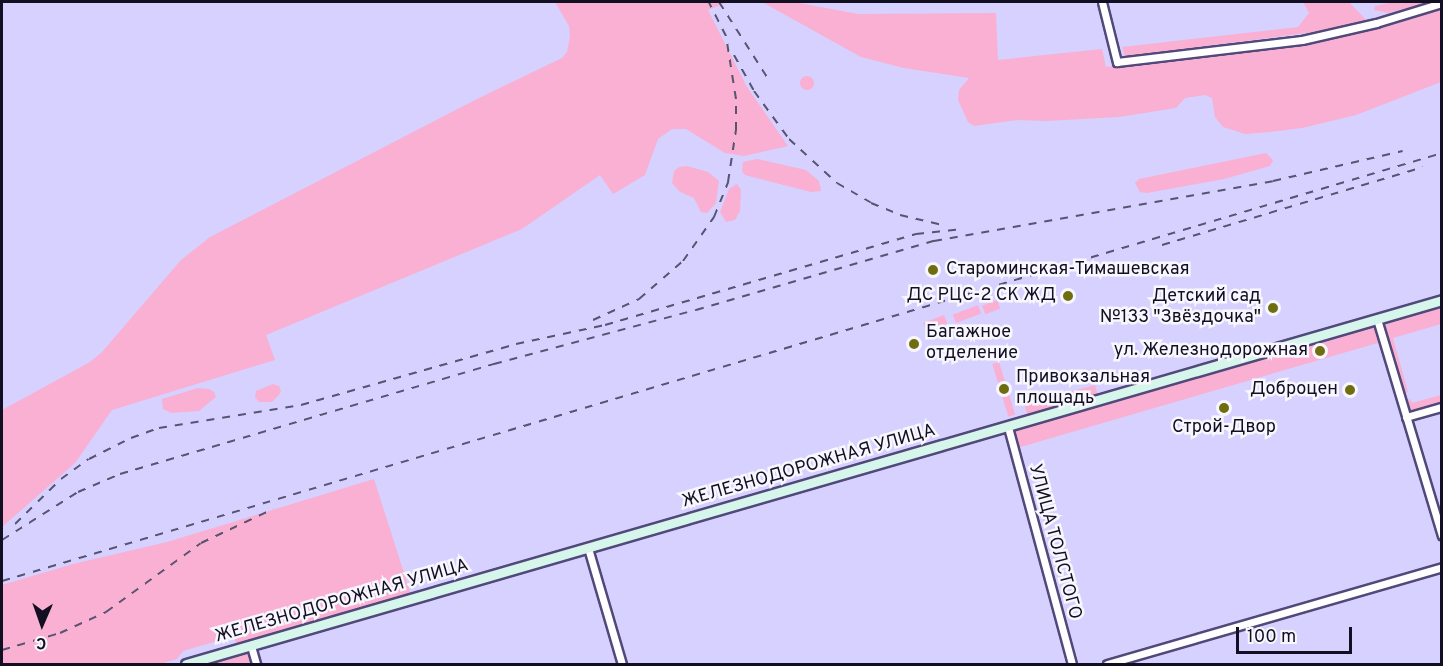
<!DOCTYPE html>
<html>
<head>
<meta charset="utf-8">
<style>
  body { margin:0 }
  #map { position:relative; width:1443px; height:666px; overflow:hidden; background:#d6d1ff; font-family:Overpass,sans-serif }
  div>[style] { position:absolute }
  .green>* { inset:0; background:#f9b0d2; transform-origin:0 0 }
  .round { border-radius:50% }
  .roads { filter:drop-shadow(2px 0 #51497a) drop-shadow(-2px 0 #51497a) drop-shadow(0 2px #51497a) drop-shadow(0 -2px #51497a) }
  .minor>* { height:7px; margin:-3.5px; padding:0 3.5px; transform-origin:3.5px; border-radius:3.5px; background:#fff }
  .secondary>* { height:9px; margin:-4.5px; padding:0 4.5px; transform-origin:4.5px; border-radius:4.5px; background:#d6f6eb }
  .rail>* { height:2px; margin-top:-1px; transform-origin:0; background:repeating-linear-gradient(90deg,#575370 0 8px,transparent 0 16px) }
  .dots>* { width:16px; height:16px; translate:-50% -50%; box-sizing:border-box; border:3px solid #f8f7fd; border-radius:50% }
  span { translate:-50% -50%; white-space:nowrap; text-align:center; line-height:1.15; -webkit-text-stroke:5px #f8f7fd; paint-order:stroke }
  .poi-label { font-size:18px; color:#130f23 }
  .left { translate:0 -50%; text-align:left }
  .right { translate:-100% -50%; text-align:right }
  .street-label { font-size:18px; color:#130f23 }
  .frame { position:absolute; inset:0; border:3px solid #130f23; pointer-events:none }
  .north { position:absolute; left:12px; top:594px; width:60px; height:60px; -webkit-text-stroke:4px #f8f7fd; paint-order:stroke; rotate:182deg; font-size:16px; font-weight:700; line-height:24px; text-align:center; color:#130f23 }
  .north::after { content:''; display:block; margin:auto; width:21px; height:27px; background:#130f23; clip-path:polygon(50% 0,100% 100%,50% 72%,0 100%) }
  .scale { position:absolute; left:1236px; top:627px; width:116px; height:27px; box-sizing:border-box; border:3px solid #130f23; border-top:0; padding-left:8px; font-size:18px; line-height:21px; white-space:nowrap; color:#130f23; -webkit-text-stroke:4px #f8f7fd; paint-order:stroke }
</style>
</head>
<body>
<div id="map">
  <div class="green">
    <i style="clip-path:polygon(555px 2px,728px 2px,708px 10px,747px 87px,788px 146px,744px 156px,725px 153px,686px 129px,672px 129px,658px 139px,645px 175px,613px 194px,600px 175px,522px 229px,266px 335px,275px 360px,112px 410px,75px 463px,2px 527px,2px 410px,90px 362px,102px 352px,181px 260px,210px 237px,475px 100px,562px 58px,567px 52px,570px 37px,569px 26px)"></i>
    <i style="clip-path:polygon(762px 2px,794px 2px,858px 14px,996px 13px,998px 60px,1102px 49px,1106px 67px,1315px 42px,1441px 8px,1441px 82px,1356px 115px,1302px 128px,1270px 132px,1245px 134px,1223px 127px,1215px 117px,1212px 98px,1205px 95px,1185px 98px,1176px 108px,1119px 117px,1046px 121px,1017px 120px,974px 126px,968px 122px,958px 100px,959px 90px,969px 78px,904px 68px,861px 57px)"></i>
    <i style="clip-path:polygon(1303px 2px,1349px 2px,1366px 20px,1314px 32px,1125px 57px,1122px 47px,1298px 27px,1309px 13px)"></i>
    <i style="clip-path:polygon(1394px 2px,1430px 2px,1388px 13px,1374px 10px,1375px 6px)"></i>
    <i class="round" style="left:800px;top:76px;width:14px;height:14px"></i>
    <i style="clip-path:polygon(1266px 153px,1273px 160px,1270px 166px,1224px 179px,1147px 193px,1140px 192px,1135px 183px,1139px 179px)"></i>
    <i style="clip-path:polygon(757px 159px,806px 170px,819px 181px,821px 191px,811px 192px,745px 175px,742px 171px,743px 162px)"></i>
    <i style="clip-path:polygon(687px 166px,708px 172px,719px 181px,716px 203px,707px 213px,701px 212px,694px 198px,680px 192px,672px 183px,674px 171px,679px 167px)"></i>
    <i style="clip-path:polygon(737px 184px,741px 190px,740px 211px,735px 220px,726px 222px,720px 212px,729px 189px)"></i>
    <i style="left:997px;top:300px;width:9px;height:16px;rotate:69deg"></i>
    <i style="left:978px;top:305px;width:9px;height:27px;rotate:69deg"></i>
    <i style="clip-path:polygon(1441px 307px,1441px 324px,1393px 338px,1408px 392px,1403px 393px,1385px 333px,1386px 325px,1390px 322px)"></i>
    <i style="left:944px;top:315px;width:9px;height:22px;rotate:69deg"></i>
    <i style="clip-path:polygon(1372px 327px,1378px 330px,1381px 342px,1017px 448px,1012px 432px)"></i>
    <i style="left:999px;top:362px;width:55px;height:7px;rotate:73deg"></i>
    <i style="clip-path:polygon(273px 384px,279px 386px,281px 391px,279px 395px,272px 402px,259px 402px,255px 397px,256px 391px)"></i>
    <i style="left:1095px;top:385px;width:11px;height:73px;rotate:75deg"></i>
    <i style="clip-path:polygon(198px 388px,209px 389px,214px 392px,216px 397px,199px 411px,171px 413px,163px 409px,162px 399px)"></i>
    <i style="clip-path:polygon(1441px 395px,1441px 404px,1414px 412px,1408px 409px,1405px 401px,1410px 399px,1412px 403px)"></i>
    <i style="clip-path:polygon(374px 479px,411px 595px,237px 645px,234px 636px,183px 651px,177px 659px,160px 664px,2px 664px,2px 585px,73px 564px,167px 542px)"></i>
    <i style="clip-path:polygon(248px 654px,251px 664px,212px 664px)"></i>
  </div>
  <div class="roads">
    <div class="minor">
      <i style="left:1102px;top:2px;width:62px;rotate:76deg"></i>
      <i style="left:1117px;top:62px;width:186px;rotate:-6.8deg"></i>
      <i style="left:1302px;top:40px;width:76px;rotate:-12.9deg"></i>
      <i style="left:1376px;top:23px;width:69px;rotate:-16.9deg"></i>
      <i style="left:1377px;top:319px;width:226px;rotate:73.3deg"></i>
      <i style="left:1406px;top:417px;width:37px;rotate:-16deg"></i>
      <i style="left:1008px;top:427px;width:245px;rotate:74.9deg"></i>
      <i style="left:588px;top:548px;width:121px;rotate:73.7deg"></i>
      <i style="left:251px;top:646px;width:19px;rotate:74deg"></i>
      <i style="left:1107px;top:664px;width:349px;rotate:-16.1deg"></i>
    </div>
    <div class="secondary">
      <i style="left:186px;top:664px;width:1308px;rotate:-16.16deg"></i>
    </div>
  </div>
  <div class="rail">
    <i style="left:719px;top:2px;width:89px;rotate:57.4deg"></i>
    <i style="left:734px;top:55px;width:41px;rotate:60.9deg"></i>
    <i style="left:754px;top:91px;width:59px;rotate:53.9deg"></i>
    <i style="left:789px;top:139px;width:65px;rotate:42.5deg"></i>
    <i style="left:837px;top:183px;width:39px;rotate:30deg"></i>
    <i style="left:871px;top:203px;width:31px;rotate:22deg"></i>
    <i style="left:900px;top:215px;width:48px;rotate:13.2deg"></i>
    <i style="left:1162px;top:245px;width:272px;rotate:-16.6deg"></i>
    <i style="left:593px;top:320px;width:51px;rotate:-24.5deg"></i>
    <i style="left:639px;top:299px;width:58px;rotate:-40.8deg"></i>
    <i style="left:683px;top:261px;width:54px;rotate:-54.8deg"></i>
    <i style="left:714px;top:217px;width:38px;rotate:-68deg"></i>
    <i style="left:728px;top:182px;width:53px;rotate:-81.3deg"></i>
    <i style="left:736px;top:130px;width:31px;rotate:-90deg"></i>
    <i style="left:736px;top:99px;width:64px;rotate:-99deg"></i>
    <i style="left:726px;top:36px;width:38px;rotate:-117deg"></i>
    <i style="left:15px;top:524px;width:64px;rotate:-44.4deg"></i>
    <i style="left:61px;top:479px;width:34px;rotate:-36deg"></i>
    <i style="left:89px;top:459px;width:47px;rotate:-26.6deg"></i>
    <i style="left:131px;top:438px;width:30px;rotate:-20deg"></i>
    <i style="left:159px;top:428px;width:144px;rotate:-9.2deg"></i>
    <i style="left:301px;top:405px;width:223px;rotate:-15.8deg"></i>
    <i style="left:516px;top:344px;width:91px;rotate:-12.1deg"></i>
    <i style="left:605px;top:325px;width:324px;rotate:-16.3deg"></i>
    <i style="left:916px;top:234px;width:47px;rotate:-6.1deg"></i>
    <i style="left:2px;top:540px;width:90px;rotate:-32.3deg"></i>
    <i style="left:78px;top:492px;width:46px;rotate:-23.2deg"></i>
    <i style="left:120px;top:474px;width:390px;rotate:-16.4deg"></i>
    <i style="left:494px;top:364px;width:209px;rotate:-15deg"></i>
    <i style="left:696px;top:310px;width:248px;rotate:-16.2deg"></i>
    <i style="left:934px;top:241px;width:344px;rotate:-10deg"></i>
    <i style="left:1273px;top:181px;width:133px;rotate:-13deg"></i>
    <i style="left:2px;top:581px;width:1502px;rotate:-16.55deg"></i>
    <i style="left:2px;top:650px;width:60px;rotate:-16.3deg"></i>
    <i style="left:60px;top:633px;width:51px;rotate:-24.5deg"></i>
    <i style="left:106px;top:612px;width:117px;rotate:-36deg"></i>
    <i style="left:201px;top:543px;width:80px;rotate:-25.3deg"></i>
  </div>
  <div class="dots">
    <i style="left:933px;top:270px;background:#6e6e10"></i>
    <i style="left:1068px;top:296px;background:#6e6e10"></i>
    <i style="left:1273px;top:308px;background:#6e6e10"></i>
    <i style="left:914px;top:344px;background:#6e6e10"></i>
    <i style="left:1320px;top:351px;background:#6e6e10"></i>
    <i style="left:1004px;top:389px;background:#6e6e10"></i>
    <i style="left:1350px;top:390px;background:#6e6e10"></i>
    <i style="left:1224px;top:408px;background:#6e6e10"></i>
  </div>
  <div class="poi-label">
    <span class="left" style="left:946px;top:270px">Староминская-Тимашевская</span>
    <span class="right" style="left:1056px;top:296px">ДС РЦС-2 СК ЖД</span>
    <span class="right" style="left:1261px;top:308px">Детский сад<br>№133 "Звёздочка"</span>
    <span class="left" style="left:926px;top:344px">Багажное<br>отделение</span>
    <span class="right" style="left:1308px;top:351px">ул. Железнодорожная</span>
    <span class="left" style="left:1016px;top:389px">Привокзальная<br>площадь</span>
    <span class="right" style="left:1338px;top:390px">Доброцен</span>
    <span style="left:1224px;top:428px">Строй-Двор</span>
  </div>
  <div class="street-label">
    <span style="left:809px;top:467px;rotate:-16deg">ЖЕЛЕЗНОДОРОЖНАЯ УЛИЦА</span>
    <span style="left:1054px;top:542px;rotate:75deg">УЛИЦА ТОЛСТОГО</span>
    <span style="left:342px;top:602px;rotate:-16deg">ЖЕЛЕЗНОДОРОЖНАЯ УЛИЦА</span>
  </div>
  <div class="frame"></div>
  <div class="north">С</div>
  <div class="scale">100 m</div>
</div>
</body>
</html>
